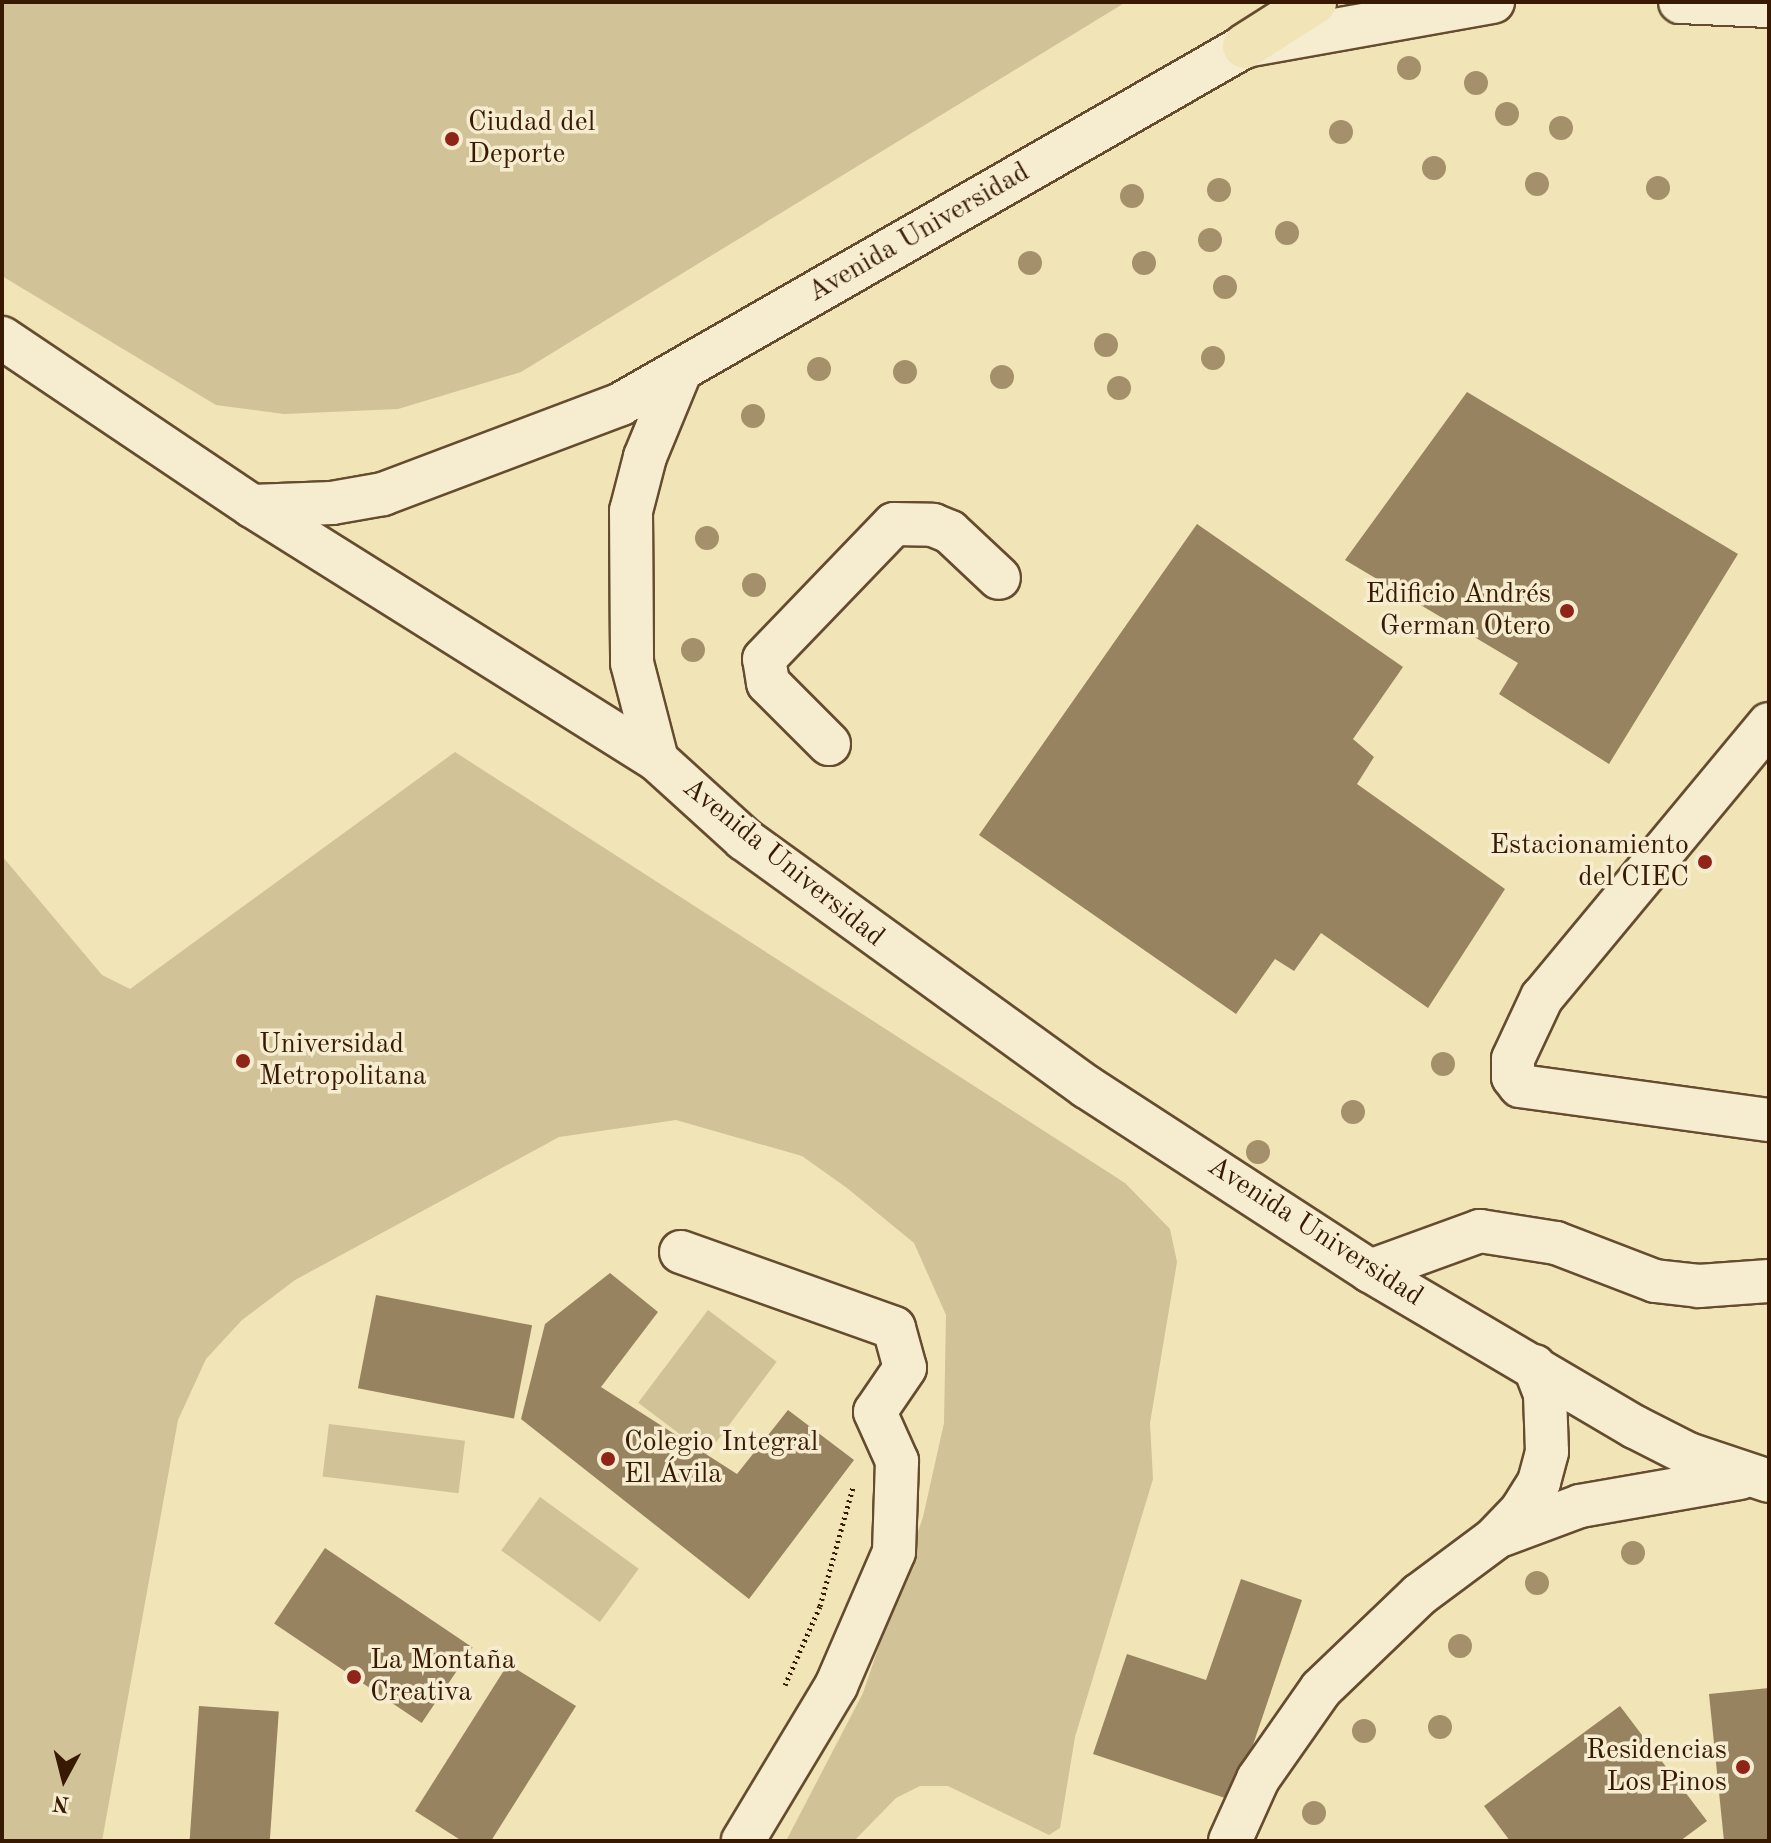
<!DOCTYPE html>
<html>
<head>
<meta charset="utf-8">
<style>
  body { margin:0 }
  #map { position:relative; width:1771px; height:1843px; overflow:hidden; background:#f1e4b6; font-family:"Old Standard TT",serif }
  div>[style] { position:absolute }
  .green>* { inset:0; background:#d2c297; transform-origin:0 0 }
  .building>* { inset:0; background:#988360; transform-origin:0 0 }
  .path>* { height:5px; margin-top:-2.5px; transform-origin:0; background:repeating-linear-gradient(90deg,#381a02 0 2px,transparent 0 6px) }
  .roads { filter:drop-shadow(2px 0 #664c2f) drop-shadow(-2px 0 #664c2f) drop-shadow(0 2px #664c2f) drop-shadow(0 -2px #664c2f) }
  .minor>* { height:42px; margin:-21px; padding:0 21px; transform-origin:21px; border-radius:21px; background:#f6edd0 }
  .highway>* { height:44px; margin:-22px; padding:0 22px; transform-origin:22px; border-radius:22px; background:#f1e4b6 }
  .trees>* { width:24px; height:24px; margin:-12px; border-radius:50%; background:#a5906c }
  .dots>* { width:22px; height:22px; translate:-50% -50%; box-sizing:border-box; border:4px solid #f6edd0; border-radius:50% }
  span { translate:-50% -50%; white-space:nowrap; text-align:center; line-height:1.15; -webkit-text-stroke:7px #f6edd0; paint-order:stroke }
  .poi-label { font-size:28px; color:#381a02 }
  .left { translate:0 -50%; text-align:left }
  .right { translate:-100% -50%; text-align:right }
  .street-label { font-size:28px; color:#381a02 }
  .frame { position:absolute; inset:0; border:4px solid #381a02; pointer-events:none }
  .north { position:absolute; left:24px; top:1739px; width:80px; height:80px; -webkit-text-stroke:6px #f6edd0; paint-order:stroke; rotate:187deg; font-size:22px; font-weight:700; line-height:32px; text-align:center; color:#381a02 }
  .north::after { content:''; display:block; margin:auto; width:28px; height:36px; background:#381a02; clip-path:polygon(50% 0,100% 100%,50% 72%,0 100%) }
</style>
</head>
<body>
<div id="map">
  <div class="green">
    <i style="clip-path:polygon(2px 2px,1126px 2px,521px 372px,398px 409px,284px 414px,216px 405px,2px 276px)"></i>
    <i style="clip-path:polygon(455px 752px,1125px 1183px,1170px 1229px,1177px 1262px,1150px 1423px,1153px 1479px,1075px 1737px,1060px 1828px,1049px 1835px,948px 1786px,920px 1786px,896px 1798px,854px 1841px,786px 1841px,863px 1693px,923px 1517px,944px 1423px,946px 1315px,914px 1243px,847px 1188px,802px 1156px,676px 1120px,559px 1137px,295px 1280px,242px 1320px,206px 1359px,178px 1420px,102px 1841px,2px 1841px,2px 856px,102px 975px,130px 989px)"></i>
    <i style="left:708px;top:1310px;width:86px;height:116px;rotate:37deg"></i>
    <i style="left:329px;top:1424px;width:137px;height:53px;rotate:7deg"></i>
    <i style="left:540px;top:1497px;width:122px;height:66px;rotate:36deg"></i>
  </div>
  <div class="building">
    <i style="clip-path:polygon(1467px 392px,1738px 554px,1609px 764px,1499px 694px,1518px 663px,1345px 560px)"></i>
    <i style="clip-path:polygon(1197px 524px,1403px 667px,1353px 739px,1374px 757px,1357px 784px,1505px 889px,1428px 1008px,1321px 933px,1294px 971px,1275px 959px,1236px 1014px,979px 835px)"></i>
    <i style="clip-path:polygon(610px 1273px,658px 1312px,601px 1387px,737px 1474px,788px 1410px,854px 1460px,749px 1599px,521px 1419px,545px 1324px)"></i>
    <i style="left:376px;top:1295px;width:159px;height:95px;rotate:11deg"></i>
    <i style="left:325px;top:1548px;width:178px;height:91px;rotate:34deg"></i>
    <i style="clip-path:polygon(1241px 1579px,1302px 1600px,1234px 1801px,1093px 1754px,1127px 1654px,1206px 1680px)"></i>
    <i style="clip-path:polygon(508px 1664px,576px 1706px,491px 1841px,462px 1841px,415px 1811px)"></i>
    <i style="clip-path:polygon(1769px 1688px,1769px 1841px,1724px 1841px,1709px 1694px)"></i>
    <i style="left:199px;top:1706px;width:80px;height:135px;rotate:4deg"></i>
    <i style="clip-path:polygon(1620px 1706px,1707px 1821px,1680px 1841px,1510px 1841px,1484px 1806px)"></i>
  </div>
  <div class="path">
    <i style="left:785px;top:1685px;width:86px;rotate:-66.1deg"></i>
    <i style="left:820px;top:1606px;width:123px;rotate:-74.5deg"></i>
  </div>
  <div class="roads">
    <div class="minor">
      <i style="left:1680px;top:2px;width:89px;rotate:2.6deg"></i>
      <i style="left:2px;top:338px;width:301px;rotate:33.9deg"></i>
      <i style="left:252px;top:506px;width:478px;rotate:32.1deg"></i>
      <i style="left:680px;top:372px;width:92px;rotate:112.4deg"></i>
      <i style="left:645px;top:457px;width:56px;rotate:104.5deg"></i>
      <i style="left:631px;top:511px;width:152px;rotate:89.6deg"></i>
      <i style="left:632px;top:663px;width:100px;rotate:75.5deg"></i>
      <i style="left:657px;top:760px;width:118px;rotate:42.2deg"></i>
      <i style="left:744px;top:839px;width:423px;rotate:35.9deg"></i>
      <i style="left:1087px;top:1087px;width:338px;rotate:33deg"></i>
      <i style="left:1370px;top:1271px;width:308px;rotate:30.5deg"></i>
      <i style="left:1635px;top:1427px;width:59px;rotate:27deg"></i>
      <i style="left:1688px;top:1454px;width:85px;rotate:18.4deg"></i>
      <i style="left:252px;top:506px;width:80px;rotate:-2.1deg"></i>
      <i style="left:332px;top:503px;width:52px;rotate:-10deg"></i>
      <i style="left:383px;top:494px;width:254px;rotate:-20.7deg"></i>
      <i style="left:621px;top:404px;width:719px;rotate:-29.84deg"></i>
      <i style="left:1245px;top:46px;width:252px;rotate:-10.1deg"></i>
      <i style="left:1769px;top:724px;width:355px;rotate:129.7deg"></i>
      <i style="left:1542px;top:997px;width:68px;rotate:115.1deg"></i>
      <i style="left:1513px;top:1059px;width:18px;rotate:90deg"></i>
      <i style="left:1513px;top:1077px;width:11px;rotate:52deg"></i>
      <i style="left:1520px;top:1086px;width:251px;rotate:7.8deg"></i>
      <i style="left:829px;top:744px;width:86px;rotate:-135deg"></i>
      <i style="left:768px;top:683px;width:24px;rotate:-99deg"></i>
      <i style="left:764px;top:659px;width:187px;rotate:-46.1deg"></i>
      <i style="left:894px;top:524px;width:39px;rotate:1deg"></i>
      <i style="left:933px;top:525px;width:18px;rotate:22deg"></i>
      <i style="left:950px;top:532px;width:67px;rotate:43.2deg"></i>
      <i style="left:681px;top:1252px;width:226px;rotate:19.6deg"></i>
      <i style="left:894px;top:1328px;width:41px;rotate:74.6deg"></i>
      <i style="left:905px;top:1368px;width:53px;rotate:124.3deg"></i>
      <i style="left:875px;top:1412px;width:54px;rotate:65.8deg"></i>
      <i style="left:897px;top:1461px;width:91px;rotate:91.9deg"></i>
      <i style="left:894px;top:1552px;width:146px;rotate:113.4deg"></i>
      <i style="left:836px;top:1686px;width:181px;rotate:121deg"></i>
      <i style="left:1370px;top:1271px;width:117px;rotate:-20deg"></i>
      <i style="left:1480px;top:1231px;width:77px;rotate:9deg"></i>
      <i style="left:1556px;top:1243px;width:106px;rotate:21deg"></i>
      <i style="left:1655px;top:1281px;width:44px;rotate:6.5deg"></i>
      <i style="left:1699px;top:1286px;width:70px;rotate:-4.1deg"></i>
      <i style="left:1502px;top:1535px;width:83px;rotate:-20.4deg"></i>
      <i style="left:1580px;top:1506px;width:162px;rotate:-9.9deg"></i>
      <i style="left:1230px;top:1841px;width:68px;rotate:-65.7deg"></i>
      <i style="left:1258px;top:1779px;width:110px;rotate:-55deg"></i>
      <i style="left:1321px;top:1689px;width:136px;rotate:-43.8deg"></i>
      <i style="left:1419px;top:1595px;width:94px;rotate:-36.7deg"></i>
      <i style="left:1494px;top:1539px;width:39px;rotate:-46deg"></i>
      <i style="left:1521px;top:1511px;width:34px;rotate:-58deg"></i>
      <i style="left:1539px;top:1482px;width:31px;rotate:-75deg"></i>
      <i style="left:1547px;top:1452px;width:58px;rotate:-92deg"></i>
      <i style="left:1545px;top:1394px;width:30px;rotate:-111deg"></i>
    </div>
    <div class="highway">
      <i style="left:1245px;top:46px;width:82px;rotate:-32.5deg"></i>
    </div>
  </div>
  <div class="trees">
    <i style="left:1409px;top:68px"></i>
    <i style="left:1476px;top:83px"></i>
    <i style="left:1507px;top:114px"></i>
    <i style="left:1561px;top:128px"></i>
    <i style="left:1341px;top:132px"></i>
    <i style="left:1434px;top:168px"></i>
    <i style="left:1537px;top:184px"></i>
    <i style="left:1658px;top:188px"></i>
    <i style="left:1219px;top:190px"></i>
    <i style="left:1132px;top:196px"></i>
    <i style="left:1287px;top:233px"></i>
    <i style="left:1210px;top:240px"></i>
    <i style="left:1030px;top:263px"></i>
    <i style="left:1144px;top:263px"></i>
    <i style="left:1225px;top:287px"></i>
    <i style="left:1106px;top:345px"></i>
    <i style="left:1213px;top:358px"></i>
    <i style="left:819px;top:369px"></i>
    <i style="left:905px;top:372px"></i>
    <i style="left:1002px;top:377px"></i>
    <i style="left:1119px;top:388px"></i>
    <i style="left:753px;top:416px"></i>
    <i style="left:707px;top:538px"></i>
    <i style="left:754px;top:585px"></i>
    <i style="left:693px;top:650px"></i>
    <i style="left:1443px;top:1064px"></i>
    <i style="left:1353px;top:1112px"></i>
    <i style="left:1258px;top:1152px"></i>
    <i style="left:1633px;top:1553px"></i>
    <i style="left:1537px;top:1583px"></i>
    <i style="left:1460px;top:1646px"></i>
    <i style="left:1440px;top:1727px"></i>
    <i style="left:1364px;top:1731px"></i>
    <i style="left:1314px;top:1813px"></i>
  </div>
  <div class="dots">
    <i style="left:452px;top:139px;background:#8f2418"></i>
    <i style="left:1567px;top:611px;background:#8f2418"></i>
    <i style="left:1705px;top:862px;background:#8f2418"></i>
    <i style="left:243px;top:1061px;background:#8f2418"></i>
    <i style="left:608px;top:1459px;background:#8f2418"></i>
    <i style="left:354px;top:1677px;background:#8f2418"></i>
    <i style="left:1743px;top:1767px;background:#8f2418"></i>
  </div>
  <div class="poi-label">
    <span class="left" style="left:468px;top:139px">Ciudad del<br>Deporte</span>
    <span class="right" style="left:1551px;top:611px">Edificio Andrés<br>German Otero</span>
    <span class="right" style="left:1689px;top:862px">Estacionamiento<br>del CIEC</span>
    <span class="left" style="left:259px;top:1061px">Universidad<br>Metropolitana</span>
    <span class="left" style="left:624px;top:1459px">Colegio Integral<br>El Ávila</span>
    <span class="left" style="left:370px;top:1677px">La Montaña<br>Creativa</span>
    <span class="right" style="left:1727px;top:1767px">Residencias<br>Los Pinos</span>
  </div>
  <div class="street-label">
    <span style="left:919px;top:233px;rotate:-30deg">Avenida Universidad</span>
    <span style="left:783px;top:863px;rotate:39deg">Avenida Universidad</span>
    <span style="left:1315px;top:1232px;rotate:33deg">Avenida Universidad</span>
  </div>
  <div class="frame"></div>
  <div class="north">N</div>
</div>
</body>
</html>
